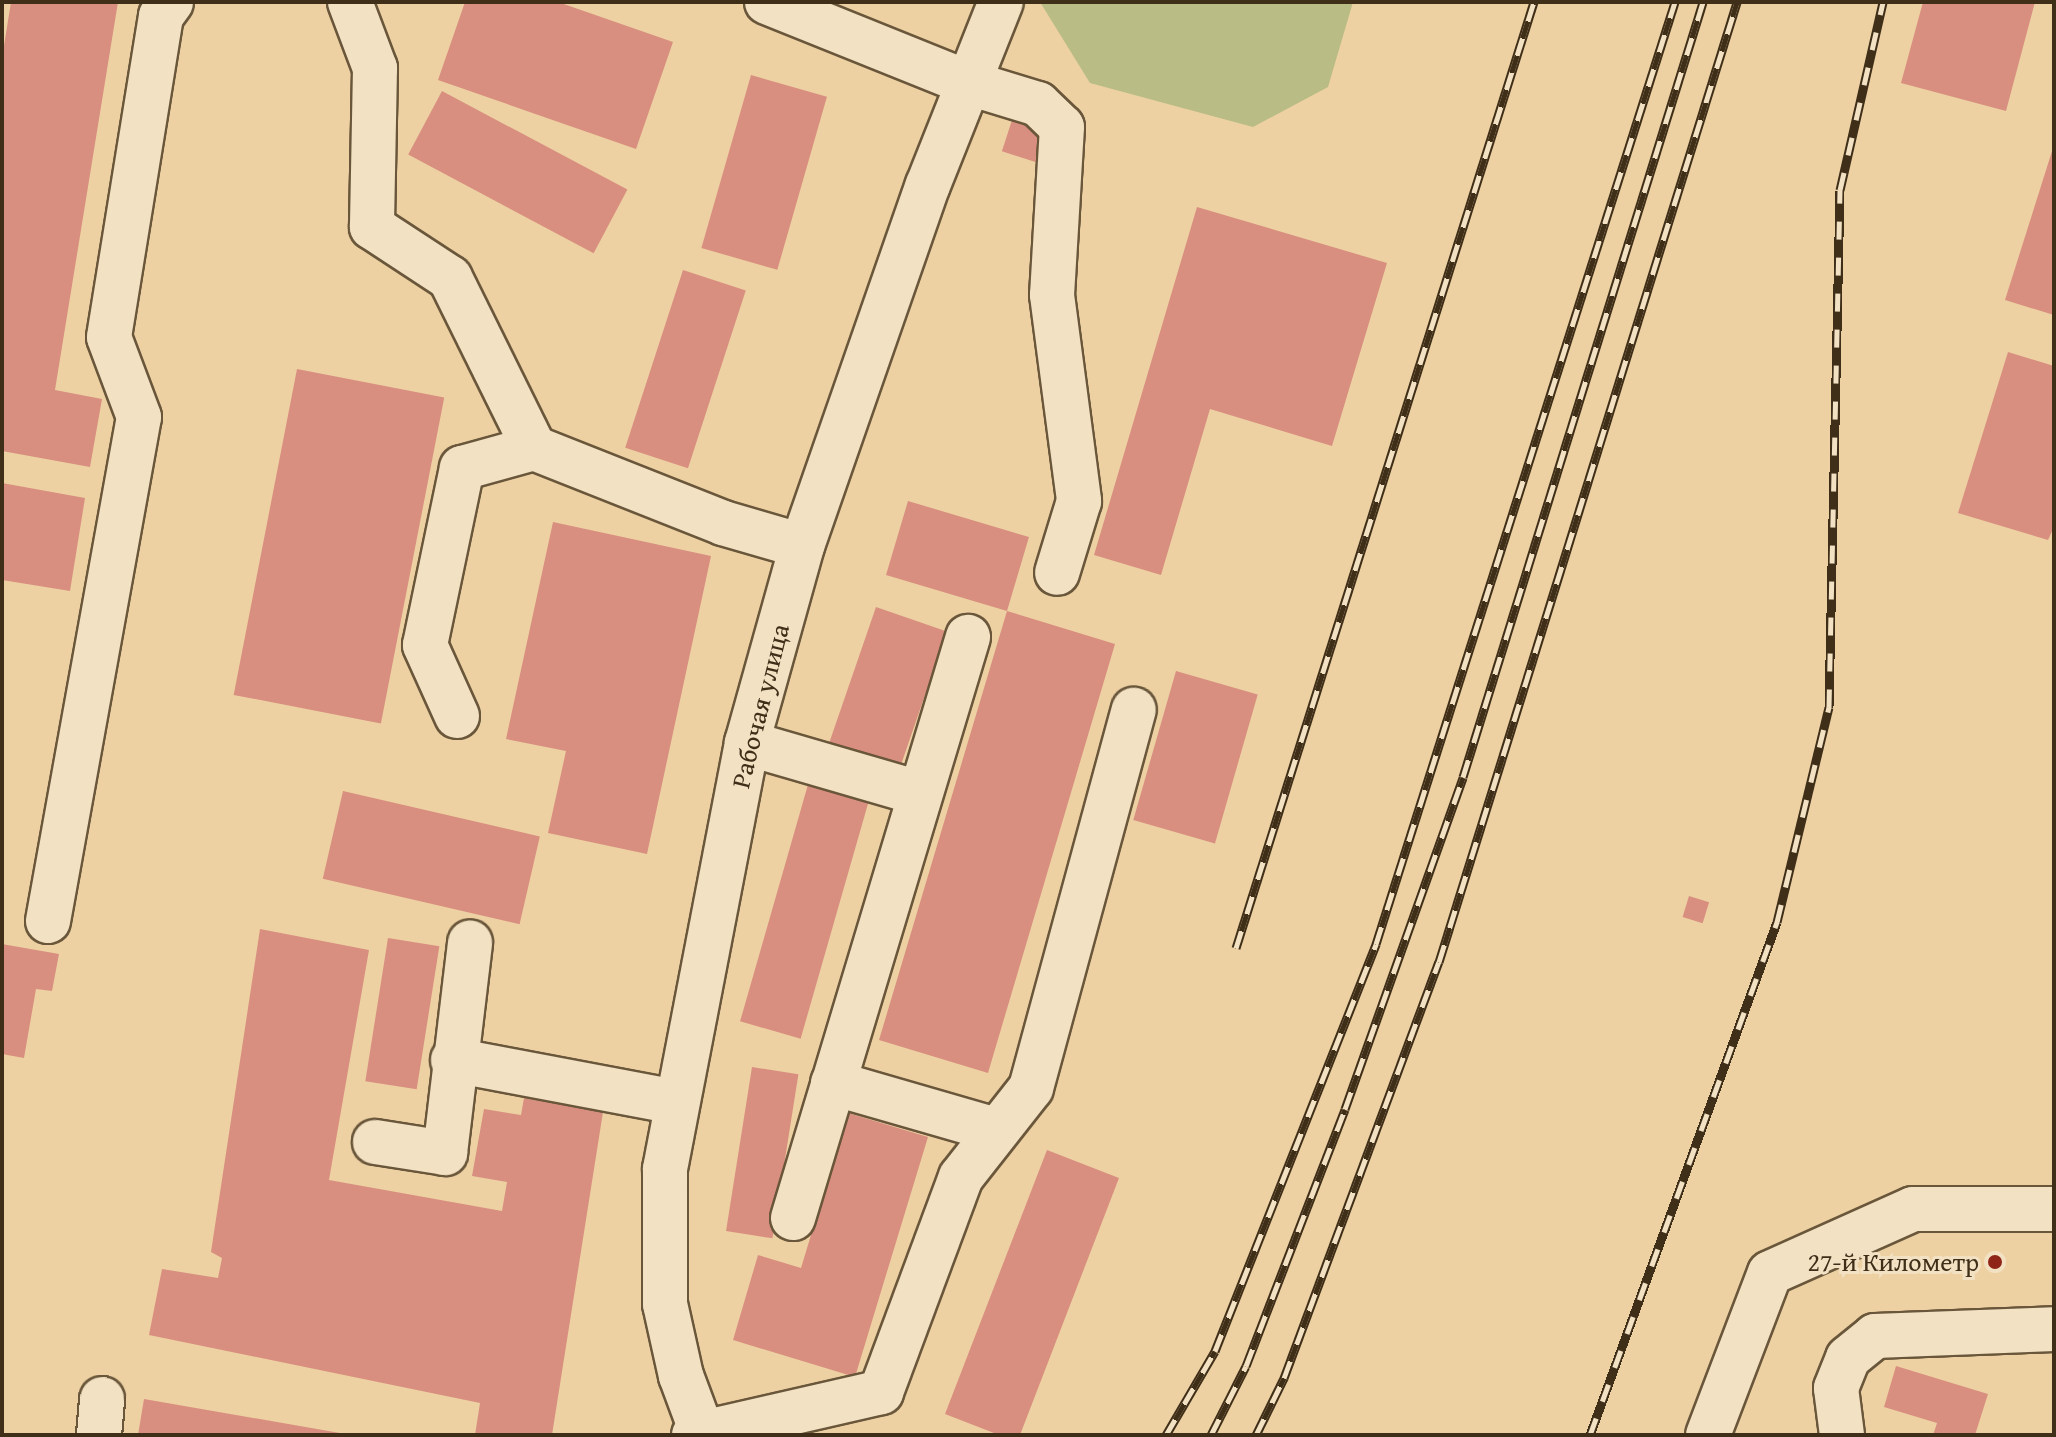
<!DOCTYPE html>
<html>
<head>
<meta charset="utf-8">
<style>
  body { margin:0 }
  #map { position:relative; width:2056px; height:1437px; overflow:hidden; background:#edd1a3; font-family:"Gentium Book Plus",serif }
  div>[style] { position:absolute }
  .green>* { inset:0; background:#b9bc85 }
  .building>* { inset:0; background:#d98f7f; transform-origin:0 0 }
  .roads { filter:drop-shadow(2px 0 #6a573b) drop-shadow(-2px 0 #6a573b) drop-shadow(0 2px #6a573b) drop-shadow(0 -2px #6a573b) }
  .minor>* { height:44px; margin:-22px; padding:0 22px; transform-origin:22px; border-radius:22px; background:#f3e1c3 }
  .rail>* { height:9px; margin-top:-4.5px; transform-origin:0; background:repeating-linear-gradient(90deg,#f3e1c3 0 18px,#3f2e18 0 36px); box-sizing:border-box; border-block:2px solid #3f2e18 }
  .dots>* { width:22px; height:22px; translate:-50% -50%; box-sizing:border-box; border:4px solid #f3e1c3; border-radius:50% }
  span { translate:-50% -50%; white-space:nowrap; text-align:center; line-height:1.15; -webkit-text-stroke:6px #f3e1c3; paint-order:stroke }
  .street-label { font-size:26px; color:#3f2e18 }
  .poi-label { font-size:26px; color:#3f2e18 }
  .right { translate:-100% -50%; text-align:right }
  .frame { position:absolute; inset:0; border:4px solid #3f2e18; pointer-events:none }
</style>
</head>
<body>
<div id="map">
  <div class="green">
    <i style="clip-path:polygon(1040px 2px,1353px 2px,1328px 87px,1253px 127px,1090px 83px)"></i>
  </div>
  <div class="building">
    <i style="clip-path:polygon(11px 2px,118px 2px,55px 390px,102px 399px,90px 467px,2px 451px,2px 58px)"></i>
    <i style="clip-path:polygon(465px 2px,558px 2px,673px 42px,636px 149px,438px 80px)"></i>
    <i style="clip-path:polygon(1923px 2px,2035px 2px,2006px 111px,1901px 83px)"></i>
    <i style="left:751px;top:75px;width:79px;height:180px;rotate:16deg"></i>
    <i style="left:442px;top:91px;width:210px;height:72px;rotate:28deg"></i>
    <i style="left:1013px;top:117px;width:36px;height:36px;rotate:18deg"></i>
    <i style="clip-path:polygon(2053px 148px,2054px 148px,2054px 315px,2005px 300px)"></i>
    <i style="clip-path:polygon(1197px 207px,1387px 263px,1332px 446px,1210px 409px,1161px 575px,1094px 555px)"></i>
    <i style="left:683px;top:270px;width:66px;height:187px;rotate:18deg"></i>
    <i style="clip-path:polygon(2008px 352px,2054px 366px,2054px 527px,2048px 540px,1958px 513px)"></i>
    <i style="left:297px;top:369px;width:150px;height:332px;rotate:11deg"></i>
    <i style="clip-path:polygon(2px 483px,85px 498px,70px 591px,2px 580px)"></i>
    <i style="clip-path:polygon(908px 501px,1029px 537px,1007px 611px,1115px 644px,988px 1073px,879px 1040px,1007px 611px,886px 575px)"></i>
    <i style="clip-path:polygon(553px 522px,711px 556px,647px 854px,548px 833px,566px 751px,506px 739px)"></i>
    <i style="left:876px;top:607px;width:75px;height:145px;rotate:19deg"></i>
    <i style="left:1176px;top:671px;width:85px;height:155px;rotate:16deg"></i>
    <i style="left:809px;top:781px;width:63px;height:250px;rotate:16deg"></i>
    <i style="left:343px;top:791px;width:202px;height:90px;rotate:13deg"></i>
    <i style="left:1689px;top:896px;width:21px;height:22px;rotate:17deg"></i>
    <i style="clip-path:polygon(260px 929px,369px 950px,329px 1180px,502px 1211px,507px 1182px,472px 1176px,484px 1109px,521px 1115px,524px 1098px,603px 1112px,552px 1435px,475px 1435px,480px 1403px,149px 1335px,162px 1269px,218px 1278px,222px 1258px,211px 1252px)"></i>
    <i style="left:388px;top:938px;width:52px;height:145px;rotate:9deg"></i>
    <i style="clip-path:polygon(2px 944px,59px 954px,52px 991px,36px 989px,24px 1058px,2px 1054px)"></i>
    <i style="left:752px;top:1067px;width:47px;height:166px;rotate:9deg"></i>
    <i style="clip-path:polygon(848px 1113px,928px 1137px,855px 1377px,733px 1340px,758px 1255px,801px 1268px)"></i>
    <i style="clip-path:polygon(1047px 1150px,1119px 1178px,1020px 1435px,999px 1435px,945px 1414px)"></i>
    <i style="clip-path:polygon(1896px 1366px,1988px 1394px,1975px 1435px,1933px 1435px,1937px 1423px,1884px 1407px)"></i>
    <i style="clip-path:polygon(144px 1399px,340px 1433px,340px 1435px,138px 1435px)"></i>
  </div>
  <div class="roads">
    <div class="minor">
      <i style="left:350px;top:2px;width:71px;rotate:69.3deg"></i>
      <i style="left:375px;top:68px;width:159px;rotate:91.1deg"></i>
      <i style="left:372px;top:227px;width:93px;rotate:33.2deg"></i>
      <i style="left:450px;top:278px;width:190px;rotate:63.7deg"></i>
      <i style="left:534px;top:448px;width:203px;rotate:21.6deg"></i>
      <i style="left:723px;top:523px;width:82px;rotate:16.2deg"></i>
      <i style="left:767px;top:2px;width:218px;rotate:21.9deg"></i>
      <i style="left:969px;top:83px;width:72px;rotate:16.9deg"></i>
      <i style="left:1038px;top:104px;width:33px;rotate:44deg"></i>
      <i style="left:1062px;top:127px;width:168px;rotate:93.4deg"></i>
      <i style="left:1052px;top:295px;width:208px;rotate:82.5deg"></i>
      <i style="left:1079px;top:501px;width:75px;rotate:107deg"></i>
      <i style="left:457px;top:716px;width:78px;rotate:-114.3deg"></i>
      <i style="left:425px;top:645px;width:181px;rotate:-78.2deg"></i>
      <i style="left:462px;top:468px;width:75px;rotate:-15.5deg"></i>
      <i style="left:747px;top:743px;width:179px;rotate:16.2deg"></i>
      <i style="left:48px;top:921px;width:512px;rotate:-79.77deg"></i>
      <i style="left:139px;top:417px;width:85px;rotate:-110.6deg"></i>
      <i style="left:109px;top:337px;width:325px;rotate:-80.8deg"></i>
      <i style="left:161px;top:16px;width:17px;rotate:-54deg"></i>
      <i style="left:453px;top:1060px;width:227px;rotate:10.7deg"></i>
      <i style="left:833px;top:1083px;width:170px;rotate:16.1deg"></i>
      <i style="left:375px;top:1142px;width:71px;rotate:8.9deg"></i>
      <i style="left:445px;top:1153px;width:212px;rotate:-83.2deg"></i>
      <i style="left:793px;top:1218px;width:607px;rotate:-73.24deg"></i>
      <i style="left:99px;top:1435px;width:36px;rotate:-85deg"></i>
      <i style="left:694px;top:1435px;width:192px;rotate:-12.9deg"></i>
      <i style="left:881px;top:1392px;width:229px;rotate:-69.6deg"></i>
      <i style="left:961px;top:1177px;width:113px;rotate:-51.8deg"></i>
      <i style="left:1031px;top:1088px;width:392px;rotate:-74.8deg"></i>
      <i style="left:703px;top:1435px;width:63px;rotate:-110.4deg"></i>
      <i style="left:681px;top:1376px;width:74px;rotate:-102.5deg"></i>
      <i style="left:665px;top:1304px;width:135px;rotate:-90deg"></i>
      <i style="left:665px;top:1169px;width:434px;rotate:-79.1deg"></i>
      <i style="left:747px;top:743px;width:205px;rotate:-74.4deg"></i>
      <i style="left:802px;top:546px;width:382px;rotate:-70.8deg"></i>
      <i style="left:928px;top:185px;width:197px;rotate:-68.3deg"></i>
      <i style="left:1708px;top:1435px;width:173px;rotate:-69.1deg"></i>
      <i style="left:1770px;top:1273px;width:157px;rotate:-24.1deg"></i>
      <i style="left:1913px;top:1209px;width:141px"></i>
      <i style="left:1842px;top:1435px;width:47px;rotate:-97.3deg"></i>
      <i style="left:1836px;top:1388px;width:32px;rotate:-68deg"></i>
      <i style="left:1848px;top:1358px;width:35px;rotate:-39deg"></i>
      <i style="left:1875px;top:1336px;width:179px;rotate:-2.2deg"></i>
    </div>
  </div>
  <div class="rail">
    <i style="left:1236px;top:948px;width:992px;rotate:-72.52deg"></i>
    <i style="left:1166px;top:1435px;width:97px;rotate:-59.7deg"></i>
    <i style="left:1215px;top:1351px;width:438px;rotate:-68.4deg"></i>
    <i style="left:1376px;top:944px;width:988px;rotate:-72.39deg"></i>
    <i style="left:1211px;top:1435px;width:77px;rotate:-63.1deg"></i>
    <i style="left:1246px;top:1366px;width:275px;rotate:-68.9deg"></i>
    <i style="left:1345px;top:1109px;width:352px;rotate:-70.4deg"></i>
    <i style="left:1463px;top:777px;width:811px;rotate:-72.79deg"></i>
    <i style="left:1256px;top:1435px;width:64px;rotate:-63.8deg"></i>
    <i style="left:1284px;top:1378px;width:444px;rotate:-69.6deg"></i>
    <i style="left:1439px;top:962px;width:1005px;rotate:-72.75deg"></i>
    <i style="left:1590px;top:1435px;width:546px;rotate:-69.97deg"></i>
    <i style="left:1777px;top:922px;width:221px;rotate:-76.4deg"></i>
    <i style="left:1829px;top:707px;width:517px;rotate:-88.78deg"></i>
    <i style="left:1840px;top:190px;width:193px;rotate:-77.1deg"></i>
  </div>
  <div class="dots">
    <i style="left:1995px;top:1262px;background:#8f2418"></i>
  </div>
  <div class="street-label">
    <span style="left:760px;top:706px;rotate:-76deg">Рабочая улица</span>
  </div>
  <div class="poi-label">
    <span class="right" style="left:1979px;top:1262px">27-й Километр</span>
  </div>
  <div class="frame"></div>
</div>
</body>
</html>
